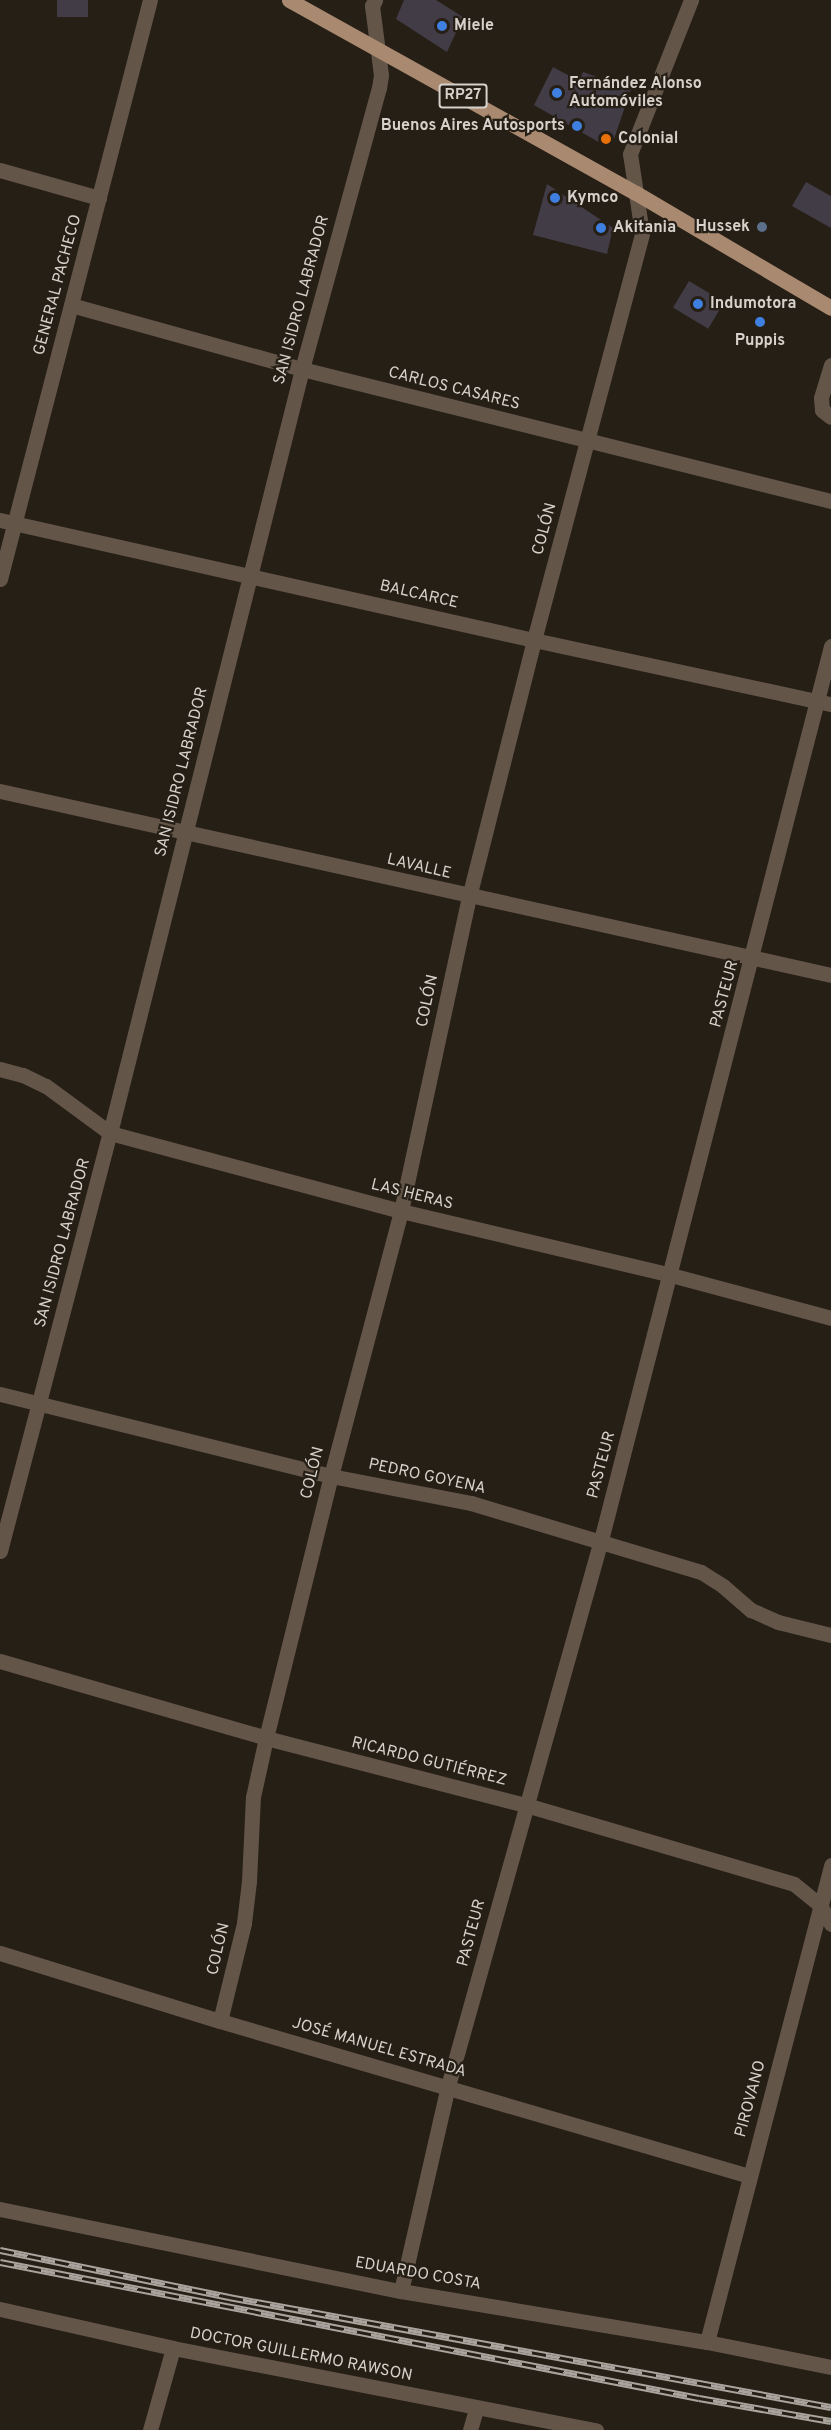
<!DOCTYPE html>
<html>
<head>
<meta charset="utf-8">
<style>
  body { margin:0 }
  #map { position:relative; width:831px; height:2430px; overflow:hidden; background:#261f16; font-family:Overpass,sans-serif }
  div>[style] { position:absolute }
  .building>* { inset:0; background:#423c46; transform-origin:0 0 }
  .minor>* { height:15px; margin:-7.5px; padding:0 7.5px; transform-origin:7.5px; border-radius:7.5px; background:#645549 }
  .major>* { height:15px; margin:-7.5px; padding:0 7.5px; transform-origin:7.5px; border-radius:7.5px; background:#a98970 }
  .rail>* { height:7px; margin-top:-3.5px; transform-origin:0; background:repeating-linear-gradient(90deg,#261f16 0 14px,#a9a49d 0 28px); box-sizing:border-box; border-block:2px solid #a9a49d }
  .dots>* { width:16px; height:16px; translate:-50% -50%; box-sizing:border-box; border:3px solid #261f16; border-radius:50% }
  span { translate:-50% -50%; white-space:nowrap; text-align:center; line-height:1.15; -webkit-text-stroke:4.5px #261f16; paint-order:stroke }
  .shield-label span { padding:2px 4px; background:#261f16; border:2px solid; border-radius:4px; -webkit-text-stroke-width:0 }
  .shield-label { font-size:15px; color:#d6d1cb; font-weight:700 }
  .poi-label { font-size:16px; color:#d6d1cb; font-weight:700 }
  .left { translate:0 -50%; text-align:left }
  .right { translate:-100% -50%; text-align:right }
  .street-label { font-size:16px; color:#d6d1cb }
</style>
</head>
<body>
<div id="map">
  <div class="building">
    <i style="left:57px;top:0;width:31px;height:17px"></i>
    <i style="clip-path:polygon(404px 0,436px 0,463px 17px,447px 52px,396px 19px)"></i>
    <i style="clip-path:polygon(553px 67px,579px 81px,583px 72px,631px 89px,613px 142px,602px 144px,534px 105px)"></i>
    <i style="clip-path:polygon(806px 182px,831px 196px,831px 228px,792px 206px)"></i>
    <i style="clip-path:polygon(547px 184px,613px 228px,607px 254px,533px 235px)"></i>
    <i style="left:689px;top:281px;width:41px;height:31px;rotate:31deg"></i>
  </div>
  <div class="minor">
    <i style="left:0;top:170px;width:103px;rotate:15.8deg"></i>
    <i style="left:71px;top:305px;width:240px;rotate:15.5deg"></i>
    <i style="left:302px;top:369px;width:545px;rotate:14.01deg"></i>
    <i style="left:831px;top:365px;width:34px;rotate:107deg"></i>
    <i style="left:821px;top:398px;width:12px;rotate:85deg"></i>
    <i style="left:822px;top:410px;width:11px;rotate:38deg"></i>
    <i style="left:0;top:520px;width:547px;rotate:12.67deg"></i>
    <i style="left:534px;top:640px;width:304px;rotate:12.2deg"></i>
    <i style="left:0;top:579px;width:598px;rotate:-75.48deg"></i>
    <i style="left:0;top:791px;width:851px;rotate:12.48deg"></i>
    <i style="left:0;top:1069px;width:24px;rotate:15deg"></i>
    <i style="left:23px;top:1075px;width:25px;rotate:26deg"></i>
    <i style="left:46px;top:1086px;width:79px;rotate:36.3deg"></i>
    <i style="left:110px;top:1133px;width:301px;rotate:15deg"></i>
    <i style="left:401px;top:1211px;width:277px;rotate:13.3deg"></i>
    <i style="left:671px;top:1275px;width:166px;rotate:15deg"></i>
    <i style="left:0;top:1394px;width:341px;rotate:13.9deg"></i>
    <i style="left:331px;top:1476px;width:143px;rotate:10.9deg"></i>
    <i style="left:471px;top:1503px;width:240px;rotate:16.7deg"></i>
    <i style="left:701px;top:1572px;width:26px;rotate:32deg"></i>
    <i style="left:723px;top:1586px;width:37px;rotate:41deg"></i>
    <i style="left:751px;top:1610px;width:30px;rotate:24deg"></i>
    <i style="left:778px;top:1622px;width:55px;rotate:13.8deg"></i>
    <i style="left:0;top:1551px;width:432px;rotate:-75.3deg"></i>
    <i style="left:110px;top:1133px;width:788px;rotate:-75.89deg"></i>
    <i style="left:302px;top:369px;width:291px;rotate:-74.7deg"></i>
    <i style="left:379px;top:88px;width:13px;rotate:-81deg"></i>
    <i style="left:381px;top:75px;width:70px;rotate:-97.4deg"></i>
    <i style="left:372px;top:6px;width:7px;rotate:-63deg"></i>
    <i style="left:0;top:1661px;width:277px;rotate:16.1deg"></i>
    <i style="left:266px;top:1738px;width:268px;rotate:14.5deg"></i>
    <i style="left:526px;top:1805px;width:279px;rotate:16.4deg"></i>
    <i style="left:794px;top:1884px;width:33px;rotate:39deg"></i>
    <i style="left:820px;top:1905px;width:22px;rotate:60deg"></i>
    <i style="left:0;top:1953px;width:230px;rotate:17.2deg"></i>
    <i style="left:220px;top:2021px;width:551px;rotate:16.33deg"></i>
    <i style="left:220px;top:2021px;width:101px;rotate:-76.2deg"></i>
    <i style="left:244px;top:1923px;width:42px;rotate:-83.2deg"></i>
    <i style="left:249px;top:1881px;width:84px;rotate:-87.3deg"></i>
    <i style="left:253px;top:1797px;width:60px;rotate:-77.6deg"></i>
    <i style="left:266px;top:1738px;width:270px;rotate:-76.1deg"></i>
    <i style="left:331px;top:1476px;width:274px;rotate:-75.2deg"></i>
    <i style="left:401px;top:1211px;width:321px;rotate:-77.8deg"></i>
    <i style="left:469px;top:897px;width:265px;rotate:-75.8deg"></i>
    <i style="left:534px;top:640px;width:421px;rotate:-75.1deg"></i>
    <i style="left:642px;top:233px;width:80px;rotate:-98.6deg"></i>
    <i style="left:630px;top:154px;width:166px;rotate:-68.4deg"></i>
    <i style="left:0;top:2209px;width:409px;rotate:11.6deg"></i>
    <i style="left:401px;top:2291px;width:310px;rotate:9.5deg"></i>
    <i style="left:707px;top:2342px;width:126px;rotate:11.4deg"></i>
    <i style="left:401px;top:2291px;width:210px;rotate:-77.1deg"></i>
    <i style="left:448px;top:2086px;width:567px;rotate:-74.35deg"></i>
    <i style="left:601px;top:1540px;width:923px;rotate:-75.57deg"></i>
    <i style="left:0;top:2309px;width:177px;rotate:12.7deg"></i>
    <i style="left:173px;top:2348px;width:431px;rotate:11deg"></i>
    <i style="left:707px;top:2342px;width:493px;rotate:-75.4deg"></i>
    <i style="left:150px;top:2430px;width:85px;rotate:-74.3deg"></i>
    <i style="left:470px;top:2430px;width:22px;rotate:-74deg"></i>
  </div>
  <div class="major">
    <i style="left:289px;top:0;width:397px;rotate:29.1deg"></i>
    <i style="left:636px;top:193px;width:226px;rotate:30.5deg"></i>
  </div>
  <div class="rail">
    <i style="left:0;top:2250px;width:234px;rotate:11.6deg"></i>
    <i style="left:229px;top:2297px;width:612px;rotate:10.36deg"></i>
    <i style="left:0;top:2262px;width:712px;rotate:11.01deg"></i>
    <i style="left:699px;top:2398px;width:134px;rotate:9.9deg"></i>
  </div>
  <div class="dots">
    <i style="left:442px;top:26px;background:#3f7fe0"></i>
    <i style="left:557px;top:93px;background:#3f7fe0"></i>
    <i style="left:577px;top:126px;background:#3f7fe0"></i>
    <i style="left:606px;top:139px;background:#e8710a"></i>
    <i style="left:555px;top:198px;background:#3f7fe0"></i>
    <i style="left:762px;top:227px;background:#5c6f8a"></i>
    <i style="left:601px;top:228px;background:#3f7fe0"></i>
    <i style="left:698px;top:304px;background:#3f7fe0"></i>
    <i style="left:760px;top:322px;background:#3f7fe0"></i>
  </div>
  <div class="shield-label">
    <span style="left:463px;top:96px">RP27</span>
  </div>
  <div class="poi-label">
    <span class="left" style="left:454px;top:26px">Miele</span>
    <span class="left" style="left:569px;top:93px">Fernández Alonso<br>Automóviles</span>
    <span class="right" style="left:565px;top:126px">Buenos Aires Autosports</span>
    <span class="left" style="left:618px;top:139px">Colonial</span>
    <span class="left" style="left:567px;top:198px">Kymco</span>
    <span class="right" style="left:750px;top:227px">Hussek</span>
    <span class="left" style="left:613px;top:228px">Akitania</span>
    <span class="left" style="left:710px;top:304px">Indumotora</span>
    <span style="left:760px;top:341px">Puppis</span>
  </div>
  <div class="street-label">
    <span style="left:58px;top:285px;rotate:-75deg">GENERAL PACHECO</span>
    <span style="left:302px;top:300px;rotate:-75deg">SAN ISIDRO LABRADOR</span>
    <span style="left:454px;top:389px;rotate:14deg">CARLOS CASARES</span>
    <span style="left:545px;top:529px;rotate:-75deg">COLÓN</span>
    <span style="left:419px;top:595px;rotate:13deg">BALCARCE</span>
    <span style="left:182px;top:772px;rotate:-76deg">SAN ISIDRO LABRADOR</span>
    <span style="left:419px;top:867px;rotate:13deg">LAVALLE</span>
    <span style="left:725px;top:994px;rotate:-75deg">PASTEUR</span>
    <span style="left:428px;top:1001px;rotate:-78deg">COLÓN</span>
    <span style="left:412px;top:1195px;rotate:14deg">LAS HERAS</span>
    <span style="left:63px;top:1243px;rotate:-75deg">SAN ISIDRO LABRADOR</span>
    <span style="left:602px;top:1465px;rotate:-75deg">PASTEUR</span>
    <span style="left:313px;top:1473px;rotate:-76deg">COLÓN</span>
    <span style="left:427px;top:1477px;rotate:12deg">PEDRO GOYENA</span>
    <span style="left:429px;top:1762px;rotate:14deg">RICARDO GUTIÉRREZ</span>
    <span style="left:472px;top:1933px;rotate:-75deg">PASTEUR</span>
    <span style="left:219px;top:1949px;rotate:-77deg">COLÓN</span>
    <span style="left:379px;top:2048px;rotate:16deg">JOSÉ MANUEL ESTRADA</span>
    <span style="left:751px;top:2099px;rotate:-75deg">PIROVANO</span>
    <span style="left:418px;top:2274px;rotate:10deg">EDUARDO COSTA</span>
    <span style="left:301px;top:2355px;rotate:11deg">DOCTOR GUILLERMO RAWSON</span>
  </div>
</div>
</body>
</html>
